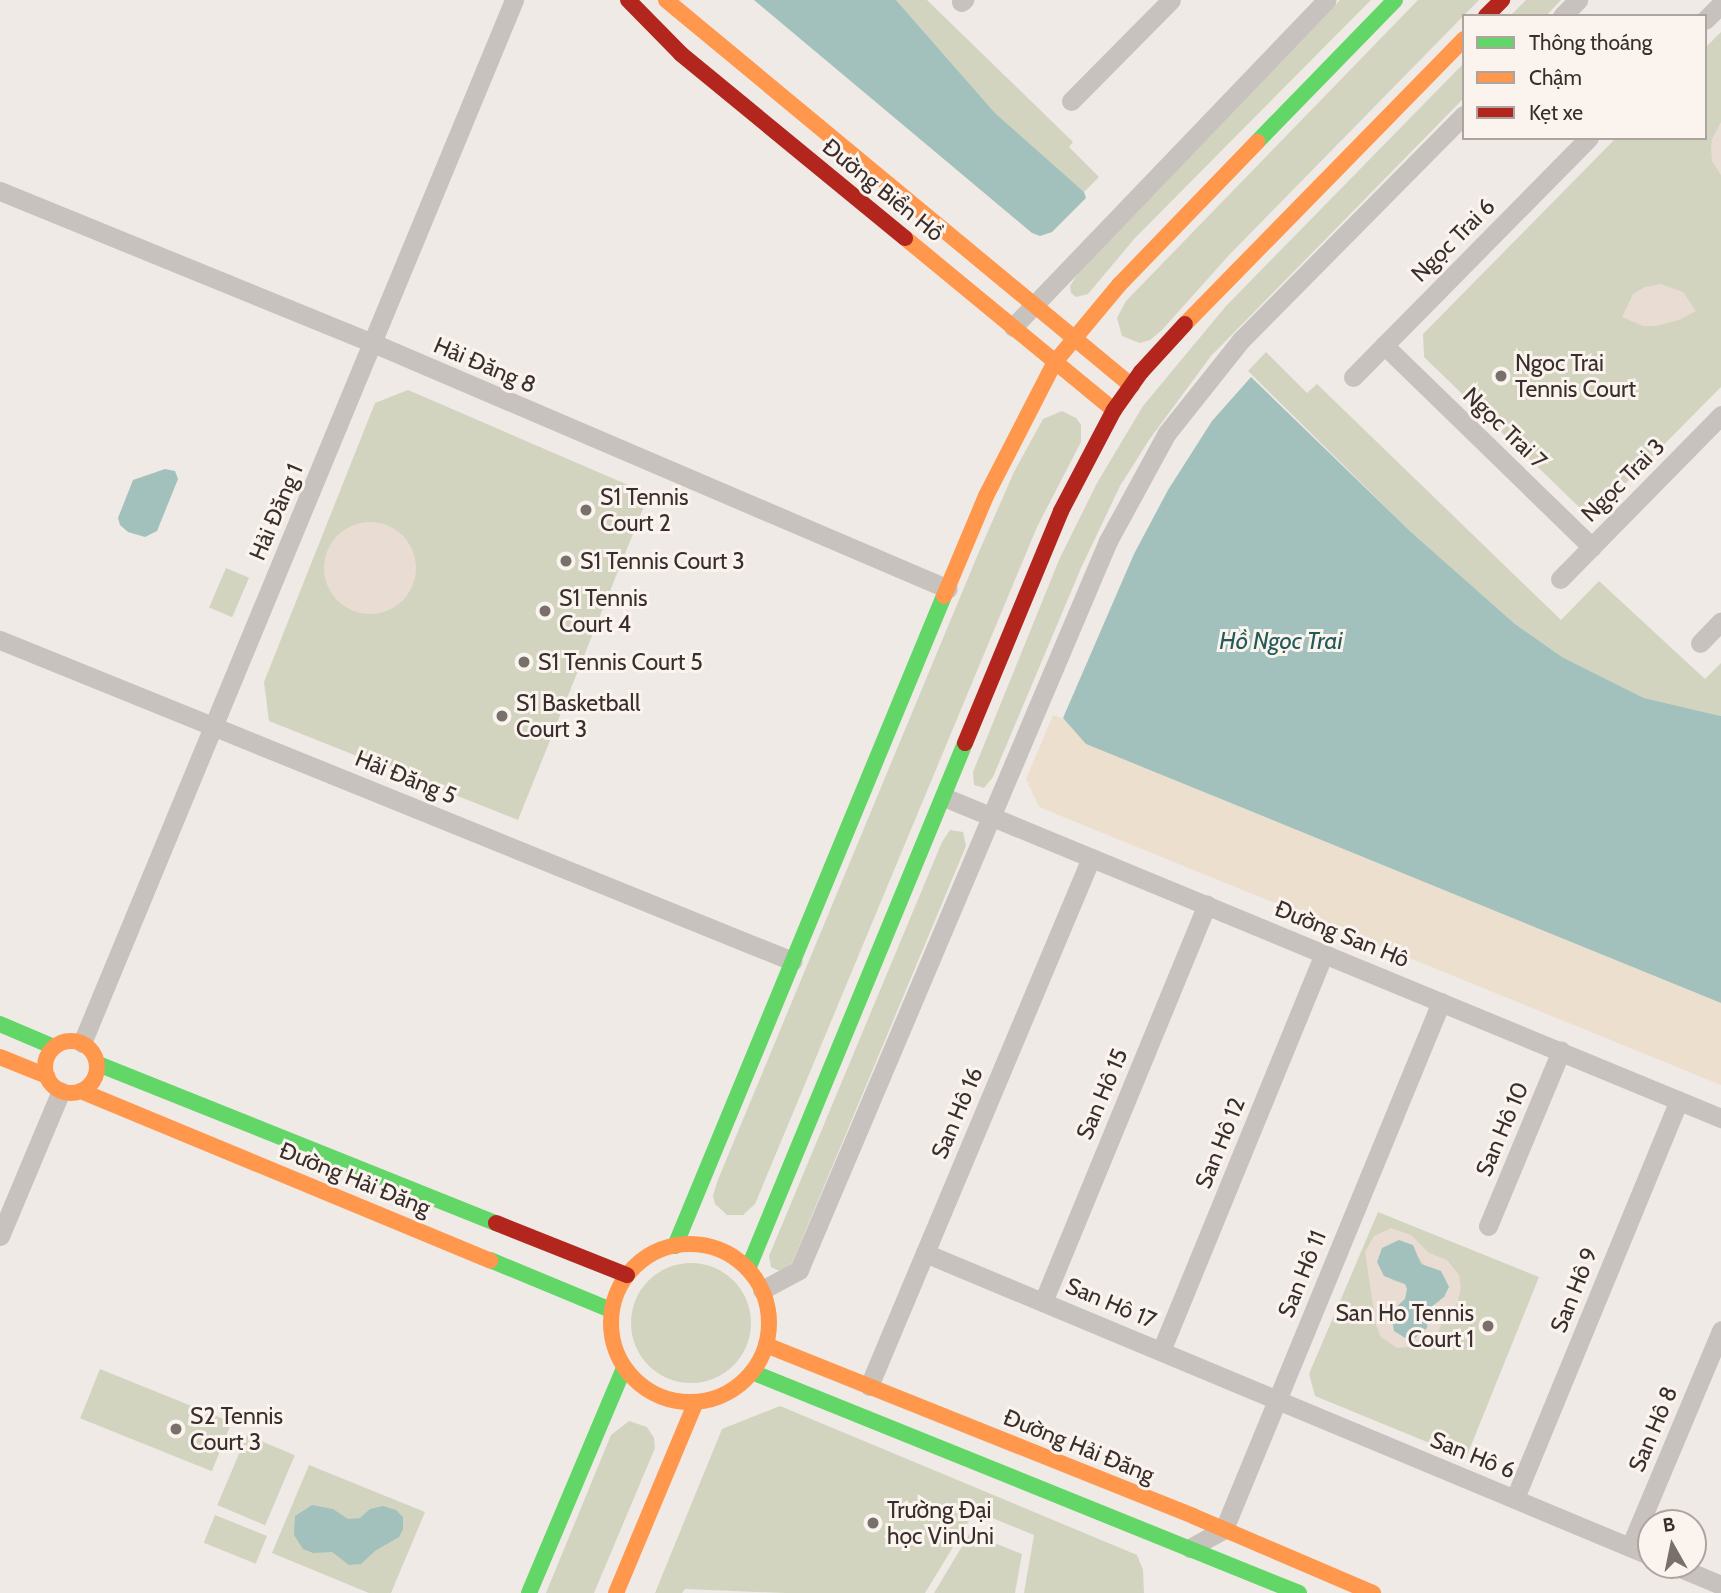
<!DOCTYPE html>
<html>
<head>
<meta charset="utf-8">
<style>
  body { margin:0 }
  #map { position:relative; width:1721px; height:1593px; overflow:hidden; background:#efeae5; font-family:Cabin,sans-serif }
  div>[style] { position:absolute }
  .green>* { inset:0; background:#d2d4c0; transform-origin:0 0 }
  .round { border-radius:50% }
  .sand>* { inset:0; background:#eddfcd }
  .plaza>* { inset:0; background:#e8dcd3 }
  .water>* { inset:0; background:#a2c1bd }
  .street>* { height:19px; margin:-9.5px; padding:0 9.5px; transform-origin:9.5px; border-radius:9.5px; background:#c8c2be }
  .fast>* { height:16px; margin:-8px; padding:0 8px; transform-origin:8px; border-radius:8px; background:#63d668 }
  .slow>* { height:16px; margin:-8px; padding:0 8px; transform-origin:8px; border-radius:8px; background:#ff974d }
  .slow>.ring { margin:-8px; padding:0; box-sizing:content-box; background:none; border:16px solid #ff974d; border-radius:50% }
  .jam>* { height:16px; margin:-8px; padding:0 8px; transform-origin:8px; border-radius:8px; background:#b3261e }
  .dots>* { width:19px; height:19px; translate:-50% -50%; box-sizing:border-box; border:4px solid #faf3ee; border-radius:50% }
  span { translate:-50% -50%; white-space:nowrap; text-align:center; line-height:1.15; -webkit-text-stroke:6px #faf3ee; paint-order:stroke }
  .street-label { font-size:23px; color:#392e2b }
  .poi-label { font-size:23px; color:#392e2b }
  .left { translate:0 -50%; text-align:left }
  .right { translate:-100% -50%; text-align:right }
  .water-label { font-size:24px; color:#225a58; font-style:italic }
  .legend { position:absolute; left:1462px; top:14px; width:245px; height:126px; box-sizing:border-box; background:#faf3ee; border:2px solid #ada4a0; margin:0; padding:9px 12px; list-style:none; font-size:21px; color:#392e2b }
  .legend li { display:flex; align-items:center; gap:14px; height:35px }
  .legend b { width:35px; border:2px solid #ada4a0 }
  .north { position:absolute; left:1637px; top:1509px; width:70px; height:70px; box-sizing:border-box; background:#faf3ee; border:2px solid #ada4a0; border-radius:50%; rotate:351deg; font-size:19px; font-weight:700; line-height:28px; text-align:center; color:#392e2b }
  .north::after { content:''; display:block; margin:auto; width:24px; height:32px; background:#79706c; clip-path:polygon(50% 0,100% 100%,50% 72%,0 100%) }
</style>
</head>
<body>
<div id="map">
  <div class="green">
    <i style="clip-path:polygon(896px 0,927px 0,1073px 142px,1069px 147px,1099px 177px,1084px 192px,1042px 156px,995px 113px)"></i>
    <i style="clip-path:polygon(1340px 0,1371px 0,1135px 238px,1088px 294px,1076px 297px,1071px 293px,1070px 286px,1079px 272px)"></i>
    <i style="clip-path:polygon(1418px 0,1479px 0,1230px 254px,1162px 330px,1150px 340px,1140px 343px,1122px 336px,1117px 318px,1126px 301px)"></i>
    <i style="clip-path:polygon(1526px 0,1561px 0,1546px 16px,1510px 16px)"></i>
    <i style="clip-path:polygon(1721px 32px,1721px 387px,1600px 509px,1579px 507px,1424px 357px,1423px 334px,1616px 138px,1705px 138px,1705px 48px)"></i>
    <i style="clip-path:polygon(1464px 63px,1464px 98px,1211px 356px,1149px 440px,1120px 486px,1081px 568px,993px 777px,984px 788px,974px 785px,973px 772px,1059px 560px,1097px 483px,1143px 406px,1226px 306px)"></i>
    <i style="clip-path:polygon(1266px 352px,1307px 393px,1317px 384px,1561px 620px,1599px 581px,1705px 679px,1721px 663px,1721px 716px,1644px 698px,1562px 657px,1515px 624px,1411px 532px,1248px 371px)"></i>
    <i style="clip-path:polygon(408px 390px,649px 494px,518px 820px,269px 721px,264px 682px,375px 403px)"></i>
    <i style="clip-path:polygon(1062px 411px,1076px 418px,1081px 425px,1081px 442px,1037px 527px,755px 1204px,743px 1215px,727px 1215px,715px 1204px,713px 1196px,717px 1182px,978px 554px,1014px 472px,1043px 419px)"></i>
    <i style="left:226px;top:568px;width:25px;height:43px;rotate:23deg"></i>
    <i style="clip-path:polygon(950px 830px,963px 832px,966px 846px,792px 1263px,783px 1271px,777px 1270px,771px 1267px,769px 1256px,942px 842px)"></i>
    <i style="clip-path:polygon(1378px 1212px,1539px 1277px,1466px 1458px,1315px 1396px,1309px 1374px)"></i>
    <i class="round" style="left:631px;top:1263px;width:120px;height:120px"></i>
    <i style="left:100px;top:1369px;width:142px;height:53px;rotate:22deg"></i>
    <i style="clip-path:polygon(780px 1406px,1137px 1555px,1143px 1570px,1144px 1593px,1024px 1593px,1034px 1535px,975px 1511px,925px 1593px,786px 1593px,685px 1589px,682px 1593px,655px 1593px,722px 1429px)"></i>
    <i style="clip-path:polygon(629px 1421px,647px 1427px,654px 1438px,655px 1448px,594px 1593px,546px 1593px,611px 1435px)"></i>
    <i style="left:247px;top:1435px;width:52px;height:76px;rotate:23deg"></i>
    <i style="clip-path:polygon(309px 1465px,425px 1512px,391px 1593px,369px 1593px,272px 1553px)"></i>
    <i style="left:215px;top:1515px;width:56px;height:30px;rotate:22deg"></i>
    <i style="clip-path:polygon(970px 1533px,1022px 1554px,1015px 1593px,934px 1593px)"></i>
  </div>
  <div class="sand">
    <i style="clip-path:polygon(1053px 715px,1069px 721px,1086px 744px,1721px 1003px,1721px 1085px,1039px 807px,1026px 779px)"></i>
  </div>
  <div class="plaza">
    <i style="clip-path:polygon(1721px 122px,1721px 175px,1712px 161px,1711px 149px,1712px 139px)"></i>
    <i style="clip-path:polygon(1661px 284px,1683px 292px,1696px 311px,1679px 320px,1656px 326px,1643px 326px,1622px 317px,1633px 294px,1645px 287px)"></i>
    <i class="round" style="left:324px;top:522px;width:92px;height:92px"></i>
    <i style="clip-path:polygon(evenodd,1391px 1228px,1411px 1235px,1429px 1253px,1447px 1260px,1459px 1275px,1461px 1288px,1457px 1304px,1444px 1315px,1437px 1337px,1421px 1346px,1397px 1348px,1381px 1337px,1376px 1325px,1365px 1252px,1374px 1236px,1391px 1228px,1419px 1258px,1425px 1266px,1436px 1269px,1440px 1301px,1428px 1309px,1429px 1318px,1394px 1331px,1391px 1312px,1405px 1299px,1407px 1289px,1405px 1284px,1391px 1280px,1419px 1258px)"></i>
  </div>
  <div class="water">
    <i style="clip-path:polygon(754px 0,896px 0,995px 113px,1084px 192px,1086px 198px,1052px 232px,1040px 236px,1032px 233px)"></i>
    <i style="clip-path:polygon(1251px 377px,1411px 532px,1515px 624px,1562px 657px,1644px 698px,1721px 716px,1721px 1003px,1086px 744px,1063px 718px,1134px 554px,1168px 490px,1212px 421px)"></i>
    <i style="clip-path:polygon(165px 469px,175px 471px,178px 479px,157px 531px,145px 537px,128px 532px,120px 525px,118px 518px,133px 480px)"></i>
    <i style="clip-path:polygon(1399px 1240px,1413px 1245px,1421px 1264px,1441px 1271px,1449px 1287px,1444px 1297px,1428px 1309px,1427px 1328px,1415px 1338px,1407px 1339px,1394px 1331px,1391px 1312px,1405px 1299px,1407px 1289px,1405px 1284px,1384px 1276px,1377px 1262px,1382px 1248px)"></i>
    <i style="clip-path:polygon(312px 1505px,333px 1509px,348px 1519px,360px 1518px,370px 1509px,383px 1506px,396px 1510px,403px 1517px,403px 1529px,399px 1537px,375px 1551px,361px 1564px,349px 1565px,332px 1552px,313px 1553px,303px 1549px,294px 1535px,295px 1516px)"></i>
  </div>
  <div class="street">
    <i style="left:961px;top:2px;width:4px;rotate:-34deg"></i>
    <i style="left:1562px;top:16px;width:23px;rotate:-45deg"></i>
    <i style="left:1705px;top:20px;width:23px;rotate:-45deg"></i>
    <i style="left:1071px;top:101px;width:142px;rotate:-45.3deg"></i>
    <i style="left:0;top:191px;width:403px;rotate:22.2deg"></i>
    <i style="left:373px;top:343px;width:625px;rotate:23.16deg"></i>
    <i style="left:1013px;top:327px;width:453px;rotate:-46.2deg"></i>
    <i style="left:1384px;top:345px;width:290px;rotate:44.2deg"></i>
    <i style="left:1353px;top:377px;width:336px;rotate:-45.4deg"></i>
    <i style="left:1560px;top:579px;width:230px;rotate:-45.5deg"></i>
    <i style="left:0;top:640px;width:855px;rotate:22.06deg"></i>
    <i style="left:1700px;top:643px;width:30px;rotate:-46deg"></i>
    <i style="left:944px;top:797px;width:841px;rotate:22.45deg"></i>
    <i style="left:82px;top:1043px;width:1129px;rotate:-67.5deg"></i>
    <i style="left:1488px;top:1226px;width:190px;rotate:-67.4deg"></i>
    <i style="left:0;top:1236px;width:157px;rotate:-67.2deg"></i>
    <i style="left:925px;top:1253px;width:787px;rotate:22.65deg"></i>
    <i style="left:762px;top:1290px;width:42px;rotate:-28.4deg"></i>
    <i style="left:799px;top:1270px;width:792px;rotate:-67.03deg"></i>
    <i style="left:1108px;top:541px;width:123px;rotate:-61.4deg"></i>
    <i style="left:1167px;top:433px;width:119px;rotate:-51.5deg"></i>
    <i style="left:1241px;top:340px;width:317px;rotate:-45.3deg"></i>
    <i style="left:1043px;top:1302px;width:430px;rotate:-67.6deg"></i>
    <i style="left:1161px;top:1351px;width:430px;rotate:-67.7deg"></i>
    <i style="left:869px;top:1386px;width:573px;rotate:-67.2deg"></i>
    <i style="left:1515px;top:1498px;width:430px;rotate:-67.6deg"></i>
    <i style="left:1630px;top:1547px;width:235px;rotate:-67.2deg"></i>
    <i style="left:1190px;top:1548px;width:39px;rotate:-29deg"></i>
    <i style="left:1224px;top:1529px;width:570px;rotate:-67.62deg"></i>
    <i style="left:1673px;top:1565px;width:52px;rotate:22.6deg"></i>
  </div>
  <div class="fast">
    <i style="left:1257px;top:142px;width:198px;rotate:-45.8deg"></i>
    <i style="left:0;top:1024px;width:59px;rotate:23.1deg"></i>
    <i style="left:98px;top:1064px;width:429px;rotate:21.8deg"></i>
    <i style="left:675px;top:1246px;width:703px;rotate:-67.52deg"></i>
    <i style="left:490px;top:1260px;width:131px;rotate:22.5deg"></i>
    <i style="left:748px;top:1269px;width:569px;rotate:-67.58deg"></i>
    <i style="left:752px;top:1372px;width:590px;rotate:22deg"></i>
    <i style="left:529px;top:1593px;width:242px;rotate:-67.1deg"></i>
  </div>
  <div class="slow">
    <i style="left:666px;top:0;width:605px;rotate:39.64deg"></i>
    <i style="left:905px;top:238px;width:271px;rotate:39.5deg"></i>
    <i style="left:1185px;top:324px;width:399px;rotate:-45.6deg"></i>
    <i style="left:944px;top:596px;width:108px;rotate:-67.2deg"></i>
    <i style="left:986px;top:496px;width:151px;rotate:-62.8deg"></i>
    <i style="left:1055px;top:362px;width:100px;rotate:-50.3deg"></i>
    <i style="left:1119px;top:285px;width:199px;rotate:-46deg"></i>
    <i class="ring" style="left:45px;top:1041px;width:36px;height:36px"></i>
    <i style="left:0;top:1057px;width:51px;rotate:22deg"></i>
    <i style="left:81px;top:1091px;width:443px;rotate:22.5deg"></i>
    <i class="ring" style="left:611px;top:1244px;width:142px;height:142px"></i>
    <i style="left:766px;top:1345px;width:460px;rotate:21.8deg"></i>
    <i style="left:1193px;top:1516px;width:196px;rotate:23.2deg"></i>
    <i style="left:616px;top:1593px;width:207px;rotate:-67.3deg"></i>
  </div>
  <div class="jam">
    <i style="left:628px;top:0;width:76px;rotate:45.5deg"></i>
    <i style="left:681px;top:54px;width:290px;rotate:39.4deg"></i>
    <i style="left:1486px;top:16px;width:23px;rotate:-45deg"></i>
    <i style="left:965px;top:743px;width:251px;rotate:-67.5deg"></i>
    <i style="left:1061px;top:511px;width:114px;rotate:-62.3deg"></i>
    <i style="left:1114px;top:410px;width:47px;rotate:-54.6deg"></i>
    <i style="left:1141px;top:372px;width:65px;rotate:-47.5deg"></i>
    <i style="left:496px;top:1223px;width:141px;rotate:21.7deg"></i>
  </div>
  <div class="dots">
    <i style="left:1501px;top:376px;background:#79706c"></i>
    <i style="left:586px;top:510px;background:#79706c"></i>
    <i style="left:566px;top:561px;background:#79706c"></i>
    <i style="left:545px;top:611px;background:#79706c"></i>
    <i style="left:524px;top:662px;background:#79706c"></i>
    <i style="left:502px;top:716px;background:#79706c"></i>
    <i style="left:1488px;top:1326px;background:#79706c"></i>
    <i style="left:176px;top:1429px;background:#79706c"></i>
    <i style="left:873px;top:1523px;background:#79706c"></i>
  </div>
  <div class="street-label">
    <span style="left:883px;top:190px;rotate:39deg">Đường Biển Hồ</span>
    <span style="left:1453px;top:240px;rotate:-45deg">Ngọc Trai 6</span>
    <span style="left:485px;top:365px;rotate:23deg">Hải Đăng 8</span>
    <span style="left:1505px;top:428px;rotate:44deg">Ngọc Trai 7</span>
    <span style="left:1623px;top:480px;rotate:-45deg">Ngọc Trai 3</span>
    <span style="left:276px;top:512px;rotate:-67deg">Hải Đăng 1</span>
    <span style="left:406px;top:777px;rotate:22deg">Hải Đăng 5</span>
    <span style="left:1342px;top:934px;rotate:22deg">Đường San Hô</span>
    <span style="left:1102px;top:1094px;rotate:-67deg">San Hô 15</span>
    <span style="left:957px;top:1113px;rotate:-67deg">San Hô 16</span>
    <span style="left:1502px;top:1129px;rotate:-67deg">San Hô 10</span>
    <span style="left:1220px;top:1143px;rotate:-68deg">San Hô 12</span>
    <span style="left:355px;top:1179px;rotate:22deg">Đường Hải Đăng</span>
    <span style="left:1302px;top:1274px;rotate:-68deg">San Hô 11</span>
    <span style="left:1574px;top:1290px;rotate:-68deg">San Hô 9</span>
    <span style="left:1111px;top:1303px;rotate:23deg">San Hô 17</span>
    <span style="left:1653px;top:1429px;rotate:-67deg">San Hô 8</span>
    <span style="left:1079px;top:1446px;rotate:22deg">Đường Hải Đăng</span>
    <span style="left:1473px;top:1455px;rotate:22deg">San Hô 6</span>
  </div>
  <div class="poi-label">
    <span class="left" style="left:1515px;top:376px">Ngoc Trai<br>Tennis Court</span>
    <span class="left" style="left:600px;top:510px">S1 Tennis<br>Court 2</span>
    <span class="left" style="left:580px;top:561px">S1 Tennis Court 3</span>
    <span class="left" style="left:559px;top:611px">S1 Tennis<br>Court 4</span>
    <span class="left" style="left:538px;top:662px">S1 Tennis Court 5</span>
    <span class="left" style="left:516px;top:716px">S1 Basketball<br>Court 3</span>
    <span class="right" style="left:1474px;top:1326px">San Ho Tennis<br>Court 1</span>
    <span class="left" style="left:190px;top:1429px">S2 Tennis<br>Court 3</span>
    <span class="left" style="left:887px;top:1523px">Trường Đại<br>học VinUni</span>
  </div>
  <div class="water-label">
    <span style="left:1281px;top:641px">Hồ Ngọc Trai</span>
  </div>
  <ul class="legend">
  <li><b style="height:9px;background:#63d668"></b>Thông thoáng</li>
  <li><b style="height:9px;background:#ff974d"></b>Chậm</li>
  <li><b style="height:9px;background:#b3261e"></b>Kẹt xe</li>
  </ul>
  <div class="north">B</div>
</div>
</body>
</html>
